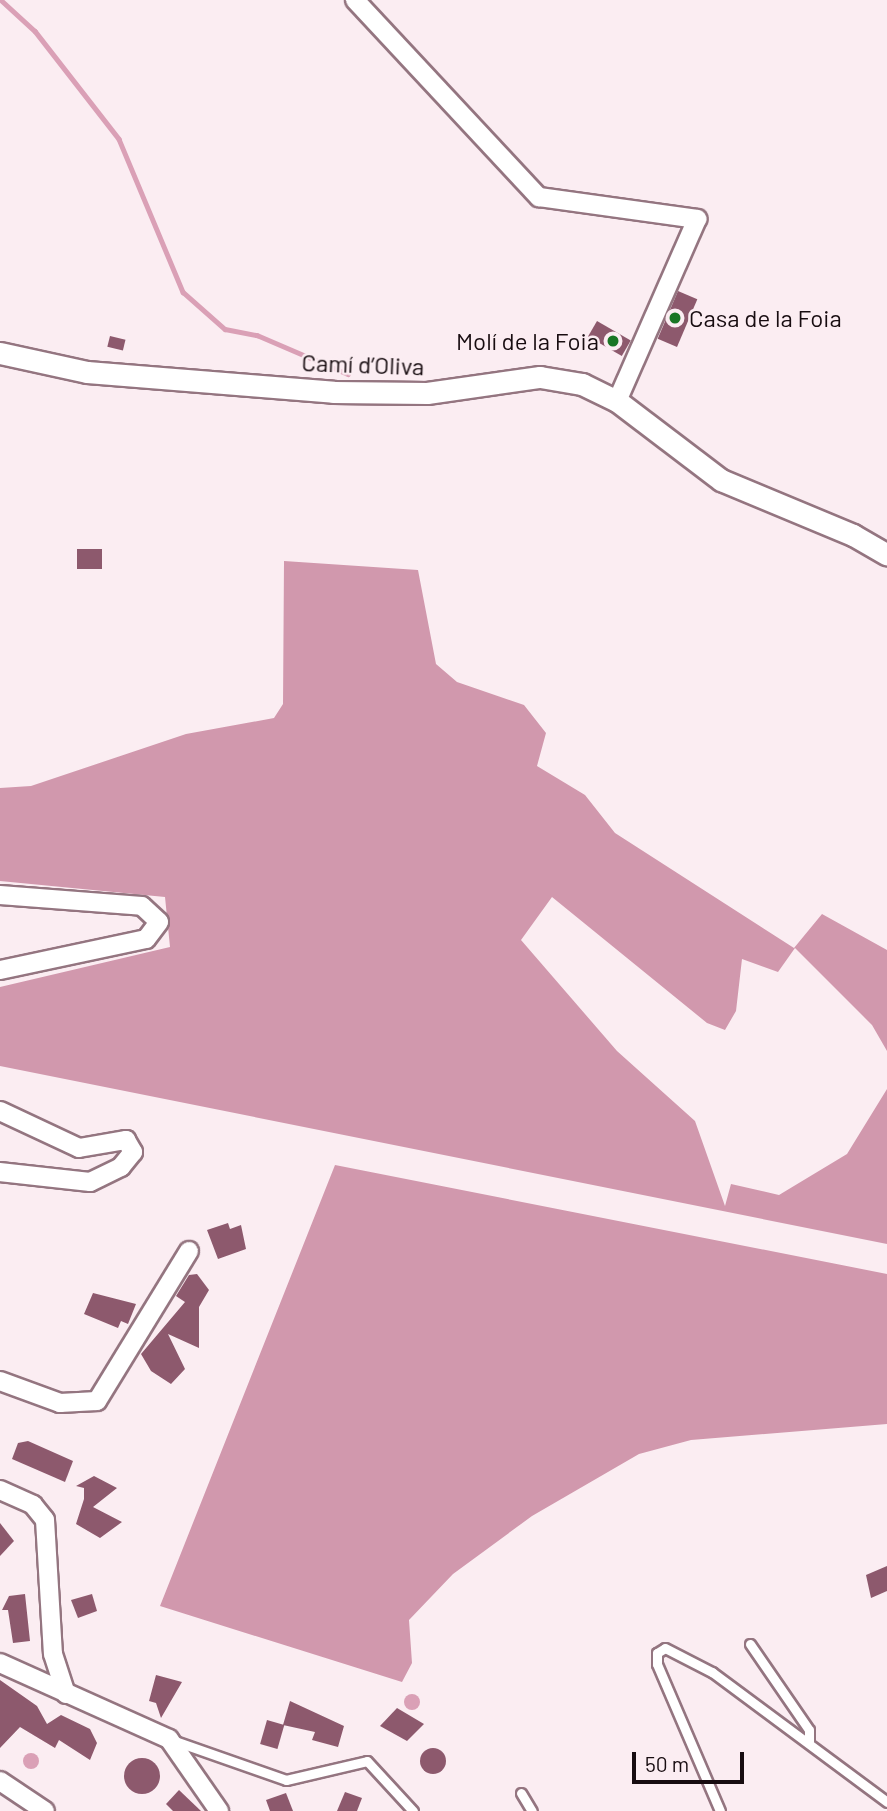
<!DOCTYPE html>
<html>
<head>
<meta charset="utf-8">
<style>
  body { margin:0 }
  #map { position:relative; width:887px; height:1811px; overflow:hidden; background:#fbedf2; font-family:Barlow,sans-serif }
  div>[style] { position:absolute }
  .forest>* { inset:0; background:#d198ad }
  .water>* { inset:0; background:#daa0b6 }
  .round { border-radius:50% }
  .stream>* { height:4.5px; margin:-2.25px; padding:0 2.25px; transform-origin:2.25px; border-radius:2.25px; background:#daa0b6 }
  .building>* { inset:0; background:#8d596d; transform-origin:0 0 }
  .roads { filter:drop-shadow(2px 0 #947580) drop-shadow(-2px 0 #947580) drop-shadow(0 2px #947580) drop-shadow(0 -2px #947580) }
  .service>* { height:9px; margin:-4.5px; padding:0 4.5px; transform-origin:4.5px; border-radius:4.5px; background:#fff }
  .minor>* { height:18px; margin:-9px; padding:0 9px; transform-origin:9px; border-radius:9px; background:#fff }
  .tertiary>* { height:21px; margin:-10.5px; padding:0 10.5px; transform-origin:10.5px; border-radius:10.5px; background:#fff }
  .dots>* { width:19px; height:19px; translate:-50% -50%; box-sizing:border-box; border:4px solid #fbedf2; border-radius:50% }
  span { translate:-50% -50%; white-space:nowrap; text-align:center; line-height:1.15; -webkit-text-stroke:5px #fbedf2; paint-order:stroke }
  .poi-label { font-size:24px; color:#170c10 }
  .left { translate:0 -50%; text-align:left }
  .right { translate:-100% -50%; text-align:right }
  .street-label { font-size:24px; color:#170c10 }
  .scale { position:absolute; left:632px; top:1752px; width:112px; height:32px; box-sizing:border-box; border:4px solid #170c10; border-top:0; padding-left:9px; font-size:21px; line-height:24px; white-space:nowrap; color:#170c10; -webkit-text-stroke:5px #fbedf2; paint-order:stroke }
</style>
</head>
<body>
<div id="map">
  <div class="forest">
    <i style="clip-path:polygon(284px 561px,418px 570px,436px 664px,457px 682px,524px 705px,546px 733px,537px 766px,585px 795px,615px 833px,794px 948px,822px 914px,887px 950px,887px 1051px,872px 1025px,795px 948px,778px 972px,742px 959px,736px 1011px,725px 1030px,707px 1023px,552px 897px,521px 940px,617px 1051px,695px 1121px,725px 1206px,731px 1184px,779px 1195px,847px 1154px,887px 1089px,887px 1244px,0 1066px,0 987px,170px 947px,165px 897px,0 881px,0 788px,31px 786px,186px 734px,274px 718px,283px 704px)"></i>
    <i style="clip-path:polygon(335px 1165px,887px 1274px,887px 1424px,691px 1440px,639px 1454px,532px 1516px,453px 1574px,409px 1620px,412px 1663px,402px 1682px,160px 1606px)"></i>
  </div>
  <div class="water">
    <i class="round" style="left:404px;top:1694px;width:16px;height:16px"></i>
    <i class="round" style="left:23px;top:1753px;width:16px;height:16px"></i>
  </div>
  <div class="stream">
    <i style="left:1px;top:0;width:46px;rotate:42.4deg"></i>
    <i style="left:35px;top:31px;width:137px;rotate:52.1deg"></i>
    <i style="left:119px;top:139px;width:166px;rotate:67.3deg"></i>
    <i style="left:183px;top:292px;width:56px;rotate:41.4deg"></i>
    <i style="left:225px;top:329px;width:33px;rotate:11deg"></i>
    <i style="left:257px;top:335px;width:99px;rotate:23.2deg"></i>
  </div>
  <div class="building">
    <i style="left:678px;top:291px;width:21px;height:52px;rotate:23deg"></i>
    <i style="left:597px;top:321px;width:39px;height:18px;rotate:30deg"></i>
    <i style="left:110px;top:336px;width:16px;height:11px;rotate:14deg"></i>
    <i style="left:77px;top:549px;width:25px;height:20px"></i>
    <i style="clip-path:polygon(228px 1223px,230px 1229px,241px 1225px,246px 1249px,218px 1259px,207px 1230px)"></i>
    <i style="clip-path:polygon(197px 1274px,209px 1290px,199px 1307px,199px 1348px,168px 1334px,185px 1369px,171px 1384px,151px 1371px,141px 1354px,185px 1302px,176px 1296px,189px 1275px)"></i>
    <i style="clip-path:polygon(93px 1293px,136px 1304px,128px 1324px,121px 1321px,118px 1328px,84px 1314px)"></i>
    <i style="clip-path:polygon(28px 1441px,73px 1461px,65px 1482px,12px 1459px,18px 1443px)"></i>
    <i style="clip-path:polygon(94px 1476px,117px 1488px,93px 1507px,122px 1522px,100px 1538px,76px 1524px,84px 1499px,84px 1488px,76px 1486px)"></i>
    <i style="clip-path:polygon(0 1523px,14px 1541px,0 1556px)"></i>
    <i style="clip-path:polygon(887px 1566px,887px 1591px,871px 1598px,866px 1575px)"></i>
    <i style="clip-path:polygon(25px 1594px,30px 1641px,13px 1643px,8px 1610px,2px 1610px,9px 1596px)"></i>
    <i style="clip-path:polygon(92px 1594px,97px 1611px,78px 1618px,71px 1600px)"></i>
    <i style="clip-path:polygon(156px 1675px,182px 1682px,161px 1718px,156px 1703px,149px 1701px)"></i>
    <i style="clip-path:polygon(0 1680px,37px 1706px,47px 1724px,61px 1715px,90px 1729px,97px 1743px,90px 1760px,59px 1740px,55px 1748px,20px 1727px,0 1748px)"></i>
    <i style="clip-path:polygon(290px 1701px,344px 1726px,338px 1747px,312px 1740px,315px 1732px,283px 1725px)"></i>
    <i style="clip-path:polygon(397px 1708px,424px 1724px,407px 1741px,380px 1726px)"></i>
    <i style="left:267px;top:1720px;width:18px;height:25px;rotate:16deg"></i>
    <i class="round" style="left:420px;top:1748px;width:26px;height:26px"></i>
    <i class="round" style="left:124px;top:1758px;width:36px;height:36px"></i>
    <i style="clip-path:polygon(179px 1790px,201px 1811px,173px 1811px,166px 1804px)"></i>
    <i style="clip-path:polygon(345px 1792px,362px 1798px,357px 1811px,337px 1811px)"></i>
    <i style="clip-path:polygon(286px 1793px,293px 1811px,270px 1811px,266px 1800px)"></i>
  </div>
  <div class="roads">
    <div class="service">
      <i style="left:750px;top:1644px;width:104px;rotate:55.5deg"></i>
      <i style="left:809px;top:1730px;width:13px;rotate:90deg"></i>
      <i style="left:172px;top:1740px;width:121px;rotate:19.3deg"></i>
      <i style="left:286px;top:1780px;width:83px;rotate:-13.2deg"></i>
      <i style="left:367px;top:1761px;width:68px;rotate:47.4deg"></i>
      <i style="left:521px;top:1793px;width:21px;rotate:59deg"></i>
      <i style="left:720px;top:1811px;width:160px;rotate:-113.2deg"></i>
      <i style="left:657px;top:1664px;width:11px;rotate:-90deg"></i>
      <i style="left:657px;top:1653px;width:9px;rotate:-32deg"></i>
      <i style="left:665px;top:1648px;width:53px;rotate:27.1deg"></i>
      <i style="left:712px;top:1672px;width:218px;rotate:36.6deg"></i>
    </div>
    <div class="minor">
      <i style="left:355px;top:0;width:270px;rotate:47deg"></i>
      <i style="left:539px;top:197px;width:160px;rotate:7.9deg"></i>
      <i style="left:697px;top:219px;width:199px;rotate:113.7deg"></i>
      <i style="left:0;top:895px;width:142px;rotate:4.4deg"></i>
      <i style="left:142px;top:906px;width:23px;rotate:43deg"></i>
      <i style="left:159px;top:922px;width:21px;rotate:127deg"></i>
      <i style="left:146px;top:939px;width:149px;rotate:168deg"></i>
      <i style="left:0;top:1111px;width:87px;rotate:25.1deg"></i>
      <i style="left:79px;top:1148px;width:48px;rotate:-9.7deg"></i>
      <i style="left:126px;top:1140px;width:14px;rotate:60deg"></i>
      <i style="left:133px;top:1152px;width:19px;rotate:129deg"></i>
      <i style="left:121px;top:1167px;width:34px;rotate:154deg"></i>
      <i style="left:90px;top:1182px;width:91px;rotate:-173.7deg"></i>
      <i style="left:0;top:1381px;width:64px;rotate:20.1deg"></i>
      <i style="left:60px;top:1403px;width:37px;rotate:-3deg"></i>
      <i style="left:97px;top:1401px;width:176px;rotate:-58.5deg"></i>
      <i style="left:0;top:1490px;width:36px;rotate:24deg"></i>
      <i style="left:33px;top:1505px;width:19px;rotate:51deg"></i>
      <i style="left:45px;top:1520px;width:134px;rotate:86.6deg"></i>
      <i style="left:53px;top:1654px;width:42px;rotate:72deg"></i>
      <i style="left:0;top:1663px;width:185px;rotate:24.2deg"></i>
      <i style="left:169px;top:1739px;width:88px;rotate:55.2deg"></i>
      <i style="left:0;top:1781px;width:54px;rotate:33.7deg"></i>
    </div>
    <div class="tertiary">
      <i style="left:0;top:353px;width:89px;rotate:12.3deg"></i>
      <i style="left:87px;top:372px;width:247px;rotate:4.6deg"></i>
      <i style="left:333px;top:392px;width:94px;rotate:0.6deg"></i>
      <i style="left:427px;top:393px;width:114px;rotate:-8.1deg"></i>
      <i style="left:540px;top:377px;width:43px;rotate:9.5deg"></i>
      <i style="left:582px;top:384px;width:39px;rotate:26deg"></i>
      <i style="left:617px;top:401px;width:131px;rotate:37.2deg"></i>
      <i style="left:721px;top:480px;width:143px;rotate:22.6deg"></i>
      <i style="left:853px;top:535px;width:39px;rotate:30deg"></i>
    </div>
  </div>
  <div class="dots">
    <i style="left:675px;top:318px;background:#197625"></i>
    <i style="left:613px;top:341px;background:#197625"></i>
  </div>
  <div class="poi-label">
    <span class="left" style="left:689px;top:318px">Casa de la Foia</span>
    <span class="right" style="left:599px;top:341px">Molí de la Foia</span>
  </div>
  <div class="street-label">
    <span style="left:363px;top:364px;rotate:2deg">Camí d’Oliva</span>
  </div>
  <div class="scale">50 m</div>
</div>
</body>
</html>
